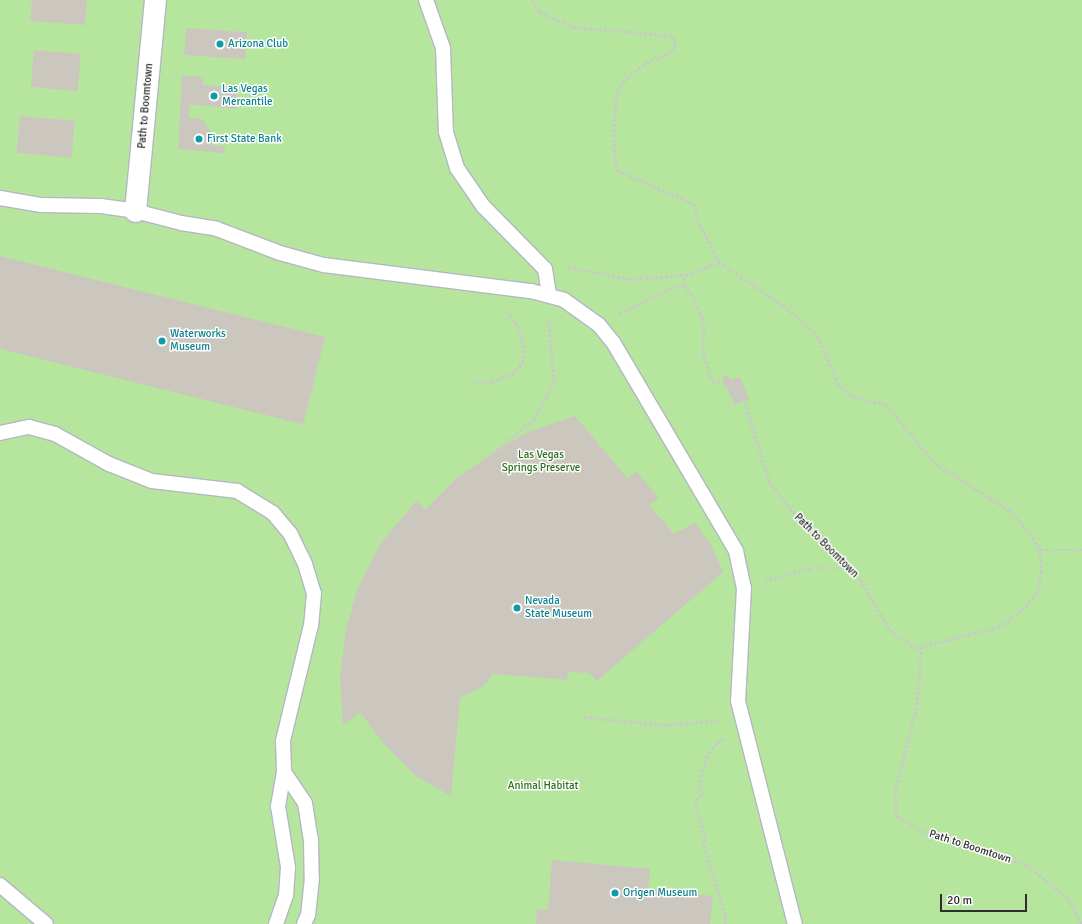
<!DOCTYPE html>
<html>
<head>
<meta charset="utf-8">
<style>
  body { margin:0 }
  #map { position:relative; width:1082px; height:924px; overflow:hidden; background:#efe9e1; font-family:Signika,sans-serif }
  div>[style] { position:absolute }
  .green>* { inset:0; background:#b6e59e; transform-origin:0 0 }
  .building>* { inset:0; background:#cbc7bf; transform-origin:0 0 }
  .path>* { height:2.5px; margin-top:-1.25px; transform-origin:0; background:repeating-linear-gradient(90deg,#c9c9c9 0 3px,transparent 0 5px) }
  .roads { filter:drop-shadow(1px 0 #b4b7c1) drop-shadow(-1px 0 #b4b7c1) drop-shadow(0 1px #b4b7c1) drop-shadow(0 -1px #b4b7c1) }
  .service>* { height:14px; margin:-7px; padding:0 7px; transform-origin:7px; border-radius:7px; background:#fff }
  .pedestrian>* { height:21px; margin:-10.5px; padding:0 10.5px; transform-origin:10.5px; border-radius:10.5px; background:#fff }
  .dots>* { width:11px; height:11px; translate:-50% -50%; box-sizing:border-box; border:2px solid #fff; border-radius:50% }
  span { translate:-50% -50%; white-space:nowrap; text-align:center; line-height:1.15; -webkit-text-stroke:3px #fff; paint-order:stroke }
  .culture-label { font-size:11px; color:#0d838f }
  .left { translate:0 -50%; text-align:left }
  .street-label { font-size:11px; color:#2e2e2e }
  .park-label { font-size:11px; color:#2c6e1b }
  .scale { position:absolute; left:940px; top:894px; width:87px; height:18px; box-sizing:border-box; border:2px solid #2e2e2e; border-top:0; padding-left:5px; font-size:12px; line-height:14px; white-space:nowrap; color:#2e2e2e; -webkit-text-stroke:3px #fff; paint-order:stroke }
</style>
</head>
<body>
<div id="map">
  <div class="green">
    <i style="left:0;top:0;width:1082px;height:924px"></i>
  </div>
  <div class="building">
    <i style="clip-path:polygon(32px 0,87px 0,85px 25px,30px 21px)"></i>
    <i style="left:186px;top:28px;width:61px;height:27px;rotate:4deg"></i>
    <i style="left:34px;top:50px;width:47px;height:37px;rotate:5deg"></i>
    <i style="clip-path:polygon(182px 75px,203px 77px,203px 85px,238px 88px,236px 109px,190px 104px,189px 118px,202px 119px,212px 133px,211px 145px,225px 146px,224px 153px,178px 149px)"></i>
    <i style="left:20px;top:116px;width:55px;height:37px;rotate:5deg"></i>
    <i style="left:0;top:256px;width:335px;height:90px;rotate:14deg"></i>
    <i style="clip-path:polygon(728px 375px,730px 380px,740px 377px,749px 399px,735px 405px,722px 377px)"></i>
    <i style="clip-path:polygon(575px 416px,628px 479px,636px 471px,659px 498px,649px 505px,674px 534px,695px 523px,711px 545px,723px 572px,597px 681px,589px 673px,568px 672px,567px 680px,492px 674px,487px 683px,477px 690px,460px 698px,451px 796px,417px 777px,384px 744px,360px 712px,343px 726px,340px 677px,346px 629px,358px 587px,380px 544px,417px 500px,425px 510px,457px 478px,493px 453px,528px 432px)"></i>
    <i style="clip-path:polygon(552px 860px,650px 869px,648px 890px,713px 896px,710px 924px,536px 924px,537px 909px,548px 910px)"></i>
  </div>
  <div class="path">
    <i style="left:533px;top:0;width:13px;rotate:63deg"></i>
    <i style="left:539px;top:12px;width:38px;rotate:23deg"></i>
    <i style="left:574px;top:27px;width:99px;rotate:5.2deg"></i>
    <i style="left:673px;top:36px;width:9px;rotate:69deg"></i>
    <i style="left:676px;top:44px;width:9px;rotate:117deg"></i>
    <i style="left:672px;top:52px;width:30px;rotate:156deg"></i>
    <i style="left:645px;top:64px;width:27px;rotate:141deg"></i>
    <i style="left:624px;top:81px;width:20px;rotate:114deg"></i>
    <i style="left:616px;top:99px;width:40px;rotate:92.9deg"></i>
    <i style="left:614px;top:139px;width:31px;rotate:86deg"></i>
    <i style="left:616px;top:170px;width:86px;rotate:23.3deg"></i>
    <i style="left:695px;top:204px;width:15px;rotate:82deg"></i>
    <i style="left:697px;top:219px;width:48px;rotate:62.9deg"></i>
    <i style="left:719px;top:262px;width:77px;rotate:33.9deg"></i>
    <i style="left:783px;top:305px;width:47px;rotate:41.5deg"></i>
    <i style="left:818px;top:336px;width:51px;rotate:66.9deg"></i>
    <i style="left:838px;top:383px;width:16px;rotate:47deg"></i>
    <i style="left:849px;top:395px;width:39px;rotate:15deg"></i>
    <i style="left:887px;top:405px;width:75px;rotate:50.4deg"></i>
    <i style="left:935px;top:463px;width:88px;rotate:32.4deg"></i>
    <i style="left:1009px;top:510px;width:31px;rotate:48deg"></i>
    <i style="left:1030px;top:533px;width:20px;rotate:60deg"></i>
    <i style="left:1040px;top:550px;width:22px;rotate:85deg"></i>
    <i style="left:1042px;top:572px;width:22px;rotate:103deg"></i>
    <i style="left:1037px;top:593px;width:23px;rotate:130deg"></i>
    <i style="left:1022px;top:611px;width:27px;rotate:144deg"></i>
    <i style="left:1000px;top:627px;width:81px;rotate:165.6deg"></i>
    <i style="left:568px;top:267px;width:63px;rotate:11deg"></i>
    <i style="left:630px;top:279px;width:55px;rotate:-4.2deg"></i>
    <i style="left:685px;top:275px;width:36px;rotate:-21deg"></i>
    <i style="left:683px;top:286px;width:11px;rotate:-80deg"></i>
    <i style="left:619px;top:314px;width:62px;rotate:-27deg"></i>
    <i style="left:674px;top:286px;width:9px"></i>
    <i style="left:683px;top:286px;width:11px;rotate:41deg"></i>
    <i style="left:691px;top:293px;width:26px;rotate:65deg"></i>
    <i style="left:702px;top:317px;width:10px;rotate:79deg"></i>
    <i style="left:704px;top:327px;width:24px;rotate:92deg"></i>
    <i style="left:703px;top:351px;width:31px;rotate:73deg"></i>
    <i style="left:712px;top:381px;width:16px;rotate:11deg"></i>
    <i style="left:728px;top:384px;width:25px;rotate:47deg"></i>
    <i style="left:745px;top:402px;width:82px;rotate:72.9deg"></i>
    <i style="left:769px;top:480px;width:39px;rotate:53deg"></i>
    <i style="left:792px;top:511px;width:96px;rotate:45deg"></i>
    <i style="left:860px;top:579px;width:59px;rotate:59.5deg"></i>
    <i style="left:890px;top:630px;width:32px;rotate:35deg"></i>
    <i style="left:916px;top:648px;width:6px;rotate:-9deg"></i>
    <i style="left:922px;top:647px;width:60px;rotate:94.8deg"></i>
    <i style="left:917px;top:707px;width:90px;rotate:104.2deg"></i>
    <i style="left:895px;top:794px;width:22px;rotate:85deg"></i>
    <i style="left:897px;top:816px;width:39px;rotate:30deg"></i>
    <i style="left:931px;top:836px;width:42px;rotate:13.7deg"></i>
    <i style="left:972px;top:846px;width:58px;rotate:19.1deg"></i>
    <i style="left:1027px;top:865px;width:54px;rotate:39deg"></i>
    <i style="left:1069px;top:899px;width:28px;rotate:63deg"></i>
    <i style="left:474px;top:383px;width:18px;rotate:-3deg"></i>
    <i style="left:492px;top:382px;width:22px;rotate:-22deg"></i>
    <i style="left:512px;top:374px;width:15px;rotate:-48deg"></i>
    <i style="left:522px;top:363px;width:15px;rotate:-82deg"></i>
    <i style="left:524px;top:348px;width:24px;rotate:-107deg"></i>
    <i style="left:517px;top:325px;width:18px;rotate:-128deg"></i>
    <i style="left:493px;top:453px;width:53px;rotate:-39.7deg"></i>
    <i style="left:534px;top:419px;width:42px;rotate:-61.6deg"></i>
    <i style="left:554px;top:382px;width:64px;rotate:-95.4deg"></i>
    <i style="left:1040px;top:550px;width:42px"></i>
    <i style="left:764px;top:581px;width:49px;rotate:-15.5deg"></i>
    <i style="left:811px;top:568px;width:37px"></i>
    <i style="left:584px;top:717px;width:81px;rotate:5.6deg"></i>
    <i style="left:665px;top:725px;width:55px;rotate:-5.2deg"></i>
    <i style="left:724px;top:739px;width:8px;rotate:150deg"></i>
    <i style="left:717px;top:743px;width:15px;rotate:127deg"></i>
    <i style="left:708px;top:755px;width:30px;rotate:107deg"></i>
    <i style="left:699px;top:784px;width:11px;rotate:75deg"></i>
    <i style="left:702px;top:795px;width:9px;rotate:139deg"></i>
    <i style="left:695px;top:801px;width:40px;rotate:74deg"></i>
    <i style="left:706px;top:839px;width:6px;rotate:108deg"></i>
    <i style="left:704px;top:845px;width:75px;rotate:73deg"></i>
    <i style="left:726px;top:917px;width:7px;rotate:98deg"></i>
  </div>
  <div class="roads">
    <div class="service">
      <i style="left:426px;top:0;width:51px;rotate:70.5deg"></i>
      <i style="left:443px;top:48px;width:84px;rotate:88deg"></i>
      <i style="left:446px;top:132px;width:38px;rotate:73deg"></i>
      <i style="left:457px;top:168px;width:46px;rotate:55.6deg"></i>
      <i style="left:483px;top:206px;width:88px;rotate:45.5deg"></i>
      <i style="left:545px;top:269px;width:26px;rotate:81deg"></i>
      <i style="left:0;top:198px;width:42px;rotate:9.7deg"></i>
      <i style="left:41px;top:205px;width:60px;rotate:1deg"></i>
      <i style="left:101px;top:206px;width:34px;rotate:8deg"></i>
      <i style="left:135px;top:211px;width:48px;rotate:14.6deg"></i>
      <i style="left:181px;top:223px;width:36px;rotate:9deg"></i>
      <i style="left:217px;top:229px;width:67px;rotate:20.9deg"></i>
      <i style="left:280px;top:253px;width:46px;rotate:15.3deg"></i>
      <i style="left:324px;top:265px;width:209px;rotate:7.2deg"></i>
      <i style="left:531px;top:291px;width:34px;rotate:15deg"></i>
      <i style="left:564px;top:300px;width:43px;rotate:35.5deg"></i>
      <i style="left:599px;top:325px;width:22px;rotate:51deg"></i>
      <i style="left:613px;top:342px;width:243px;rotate:59.5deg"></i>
      <i style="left:736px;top:551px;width:38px;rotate:78deg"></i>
      <i style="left:744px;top:588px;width:113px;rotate:93deg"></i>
      <i style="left:738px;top:701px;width:230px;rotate:75.7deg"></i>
      <i style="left:0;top:433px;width:30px;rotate:-12deg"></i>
      <i style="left:29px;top:427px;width:27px;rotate:15deg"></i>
      <i style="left:55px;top:434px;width:62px;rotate:29.1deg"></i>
      <i style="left:109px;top:464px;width:46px;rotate:21.6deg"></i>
      <i style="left:152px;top:481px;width:86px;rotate:6.7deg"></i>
      <i style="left:237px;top:491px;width:42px;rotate:31.4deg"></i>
      <i style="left:273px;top:513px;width:26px;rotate:50deg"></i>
      <i style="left:290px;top:533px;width:34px;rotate:64deg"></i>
      <i style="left:305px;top:564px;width:30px;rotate:73deg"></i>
      <i style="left:314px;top:593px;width:32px;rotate:95deg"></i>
      <i style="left:311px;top:625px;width:119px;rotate:103.6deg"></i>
      <i style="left:283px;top:741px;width:31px;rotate:88deg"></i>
      <i style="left:284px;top:772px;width:35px;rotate:100deg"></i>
      <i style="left:278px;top:806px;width:62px;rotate:80.7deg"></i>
      <i style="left:288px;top:867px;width:28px;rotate:94deg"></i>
      <i style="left:286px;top:895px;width:31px;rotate:109deg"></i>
      <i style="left:284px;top:772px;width:37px;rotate:56deg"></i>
      <i style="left:305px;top:803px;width:36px;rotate:81deg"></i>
      <i style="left:311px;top:839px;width:39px;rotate:89deg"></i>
      <i style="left:312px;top:878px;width:37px;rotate:96deg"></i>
      <i style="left:308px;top:915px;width:10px;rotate:114deg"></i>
      <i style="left:0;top:885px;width:60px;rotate:40.3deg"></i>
    </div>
    <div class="pedestrian">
      <i style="left:135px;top:211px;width:212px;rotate:-84.6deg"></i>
    </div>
  </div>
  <div class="dots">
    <i style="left:220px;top:44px;background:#0f9aa8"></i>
    <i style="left:214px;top:96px;background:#0f9aa8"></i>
    <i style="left:199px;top:139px;background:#0f9aa8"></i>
    <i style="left:162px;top:341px;background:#0f9aa8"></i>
    <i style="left:517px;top:608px;background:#0f9aa8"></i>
    <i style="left:615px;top:893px;background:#0f9aa8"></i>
  </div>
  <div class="culture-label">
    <span class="left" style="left:228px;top:44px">Arizona Club</span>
    <span class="left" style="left:222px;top:96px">Las Vegas<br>Mercantile</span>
    <span class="left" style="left:207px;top:139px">First State Bank</span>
    <span class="left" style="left:170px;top:341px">Waterworks<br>Museum</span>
    <span class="left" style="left:525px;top:608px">Nevada<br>State Museum</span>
    <span class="left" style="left:623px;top:893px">Origen Museum</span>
  </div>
  <div class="street-label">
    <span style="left:146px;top:106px;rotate:-85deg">Path to Boomtown</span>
    <span style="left:826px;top:546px;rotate:45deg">Path to Boomtown</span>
    <span style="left:970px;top:847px;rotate:18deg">Path to Boomtown</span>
  </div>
  <div class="park-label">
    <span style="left:541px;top:462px">Las Vegas<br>Springs Preserve</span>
    <span style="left:543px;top:786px">Animal Habitat</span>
  </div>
  <div class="scale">20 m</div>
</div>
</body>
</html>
